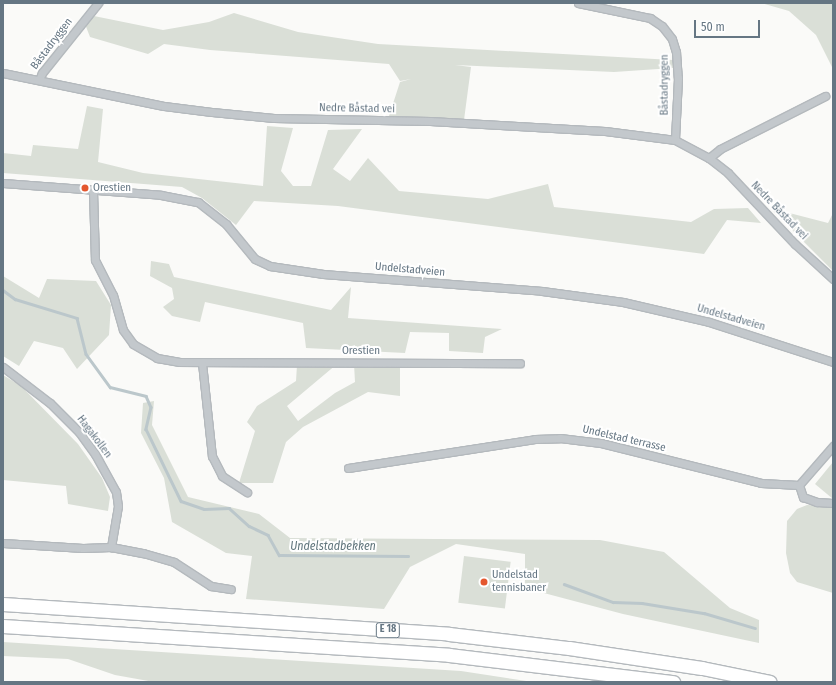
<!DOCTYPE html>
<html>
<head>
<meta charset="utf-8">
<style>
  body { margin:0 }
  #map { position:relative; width:836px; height:685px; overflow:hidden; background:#fafaf8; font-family:"Fira Sans Condensed",sans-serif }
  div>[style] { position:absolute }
  .green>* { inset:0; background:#dadfd7; transform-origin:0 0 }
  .stream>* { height:2.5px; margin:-1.25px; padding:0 1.25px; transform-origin:1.25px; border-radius:1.25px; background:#bbc7cb }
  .roads { filter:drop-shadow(1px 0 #b4b9bd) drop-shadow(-1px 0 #b4b9bd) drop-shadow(0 1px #b4b9bd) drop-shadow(0 -1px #b4b9bd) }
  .street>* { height:7px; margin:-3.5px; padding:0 3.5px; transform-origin:3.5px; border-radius:3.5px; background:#c3c8cc }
  .highway>* { height:13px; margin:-6.5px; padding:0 6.5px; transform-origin:6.5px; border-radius:6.5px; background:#fff }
  .dots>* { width:11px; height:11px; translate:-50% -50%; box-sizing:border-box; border:2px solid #fff; border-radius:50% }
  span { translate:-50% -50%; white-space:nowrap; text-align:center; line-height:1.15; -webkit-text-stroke:4px #fff; paint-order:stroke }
  .shield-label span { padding:1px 3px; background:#fff; border:1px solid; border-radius:3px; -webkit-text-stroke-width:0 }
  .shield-label { font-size:10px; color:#657683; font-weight:700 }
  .street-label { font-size:11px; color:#657683 }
  .poi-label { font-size:11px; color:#657683 }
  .left { translate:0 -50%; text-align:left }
  .water-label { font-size:12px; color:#60757c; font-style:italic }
  .frame { position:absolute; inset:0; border:4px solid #657683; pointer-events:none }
  .scale { position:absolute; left:694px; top:20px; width:66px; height:18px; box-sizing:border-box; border:2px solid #657683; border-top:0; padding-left:5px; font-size:12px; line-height:14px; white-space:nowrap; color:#657683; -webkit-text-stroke:3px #fff; paint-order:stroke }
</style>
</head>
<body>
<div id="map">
  <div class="green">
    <i style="clip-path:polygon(761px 3px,833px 3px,833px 69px,816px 35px,789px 11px)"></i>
    <i style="clip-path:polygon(234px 13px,298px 32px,378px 44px,673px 60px,673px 68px,614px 72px,455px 65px,471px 67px,464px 120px,389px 116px,400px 82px,411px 79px,400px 81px,389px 64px,210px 50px,164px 44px,148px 54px,90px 37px,85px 24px,89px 15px,163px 30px,209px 22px)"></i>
    <i style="clip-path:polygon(87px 106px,103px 109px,98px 162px,143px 173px,263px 186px,267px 126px,293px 128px,281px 171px,293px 186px,311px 186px,328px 130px,362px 129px,333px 169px,350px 181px,368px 158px,399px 191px,488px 199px,548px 184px,554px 207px,691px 222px,714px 209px,748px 208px,761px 223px,727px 220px,704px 254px,338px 206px,254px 201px,236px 225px,202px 198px,182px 187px,3px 173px,3px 153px,31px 156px,33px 145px,78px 149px)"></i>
    <i style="clip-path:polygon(770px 208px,828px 223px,833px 213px,833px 271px)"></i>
    <i style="clip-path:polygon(151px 261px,169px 264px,174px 277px,331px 310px,351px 287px,348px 318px,502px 329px,485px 337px,483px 353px,449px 351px,449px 333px,410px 332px,405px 353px,306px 348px,303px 323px,205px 302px,200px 322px,172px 316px,163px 307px,174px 299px,172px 288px,150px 276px)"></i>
    <i style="clip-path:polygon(3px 276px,39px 298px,47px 279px,96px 281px,111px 305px,109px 335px,77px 369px,63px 348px,34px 341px,19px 366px,3px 356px)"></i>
    <i style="clip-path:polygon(337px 364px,287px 406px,298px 421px,335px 393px,355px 382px,354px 364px,400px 364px,400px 396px,368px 392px,303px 427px,286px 442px,273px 483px,239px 483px,255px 431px,247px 422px,257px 406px,296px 381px,297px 365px)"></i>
    <i style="clip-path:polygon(3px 375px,21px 386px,78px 444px,102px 478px,110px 497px,108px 511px,68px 504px,66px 486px,3px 480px)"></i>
    <i style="clip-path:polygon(154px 401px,152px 425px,188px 497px,259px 514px,290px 538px,600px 540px,664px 552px,730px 608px,759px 620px,759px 643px,623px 614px,525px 588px,525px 554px,456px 544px,410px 567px,384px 609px,246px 599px,252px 556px,226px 553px,172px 522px,164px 478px,141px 433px,143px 403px)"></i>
    <i style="clip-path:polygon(833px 462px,833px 499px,815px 484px)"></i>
    <i style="clip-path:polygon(807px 505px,833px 506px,833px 593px,797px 582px,790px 573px,786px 553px,787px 521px,797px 509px)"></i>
    <i style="left:464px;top:556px;width:47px;height:47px;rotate:7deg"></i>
    <i style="clip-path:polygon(3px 642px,461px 671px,533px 682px,154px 682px,115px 675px,68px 659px,3px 656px)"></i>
  </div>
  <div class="stream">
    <i style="left:3px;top:290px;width:15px;rotate:37deg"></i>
    <i style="left:15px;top:299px;width:65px;rotate:17deg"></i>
    <i style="left:77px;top:318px;width:37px;rotate:76deg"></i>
    <i style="left:86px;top:354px;width:41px;rotate:54deg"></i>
    <i style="left:110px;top:387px;width:37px;rotate:14deg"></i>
    <i style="left:146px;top:396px;width:12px;rotate:66deg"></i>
    <i style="left:151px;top:407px;width:23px;rotate:103deg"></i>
    <i style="left:146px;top:429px;width:80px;rotate:64.1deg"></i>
    <i style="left:181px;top:501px;width:24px;rotate:19deg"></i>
    <i style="left:204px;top:509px;width:25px;rotate:-2deg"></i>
    <i style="left:229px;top:508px;width:27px;rotate:42deg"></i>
    <i style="left:249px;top:526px;width:21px;rotate:25deg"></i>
    <i style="left:268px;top:535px;width:23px;rotate:61deg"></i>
    <i style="left:279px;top:555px;width:129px;rotate:0.4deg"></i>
    <i style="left:564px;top:584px;width:52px;rotate:20.2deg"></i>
    <i style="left:613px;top:602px;width:29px;rotate:2deg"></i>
    <i style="left:642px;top:603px;width:63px;rotate:9.2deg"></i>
    <i style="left:704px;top:613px;width:53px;rotate:16.4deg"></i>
  </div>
  <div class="roads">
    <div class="street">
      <i style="left:578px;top:3px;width:74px;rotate:11.8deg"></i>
      <i style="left:650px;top:18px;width:14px;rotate:34deg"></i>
      <i style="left:662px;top:26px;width:16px;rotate:52deg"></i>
      <i style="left:672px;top:39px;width:14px;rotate:73deg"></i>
      <i style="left:676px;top:52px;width:26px;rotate:86deg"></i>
      <i style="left:678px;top:78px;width:62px;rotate:92.8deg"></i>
      <i style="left:3px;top:73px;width:164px;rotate:11.6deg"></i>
      <i style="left:164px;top:106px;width:48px;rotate:7.1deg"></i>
      <i style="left:212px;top:112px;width:62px;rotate:5.5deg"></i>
      <i style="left:274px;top:118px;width:156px;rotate:1.1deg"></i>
      <i style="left:430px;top:121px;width:175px;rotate:3.3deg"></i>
      <i style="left:605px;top:131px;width:71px;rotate:7.3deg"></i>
      <i style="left:675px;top:140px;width:38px;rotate:28deg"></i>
      <i style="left:709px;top:158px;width:24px;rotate:38deg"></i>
      <i style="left:728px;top:173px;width:98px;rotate:46.7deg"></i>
      <i style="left:795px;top:244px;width:52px;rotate:42.6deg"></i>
      <i style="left:39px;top:80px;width:8px;rotate:-67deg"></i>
      <i style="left:42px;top:73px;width:90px;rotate:-51.3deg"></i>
      <i style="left:709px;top:158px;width:14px;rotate:-39deg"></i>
      <i style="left:720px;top:149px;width:118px;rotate:-26.8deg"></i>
      <i style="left:3px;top:183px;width:158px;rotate:4.3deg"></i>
      <i style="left:161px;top:195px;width:38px;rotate:11deg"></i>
      <i style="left:198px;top:202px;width:36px;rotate:38deg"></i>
      <i style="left:226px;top:224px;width:45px;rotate:50.4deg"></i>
      <i style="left:255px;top:259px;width:17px;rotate:25deg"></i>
      <i style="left:270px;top:266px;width:54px;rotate:8.6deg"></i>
      <i style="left:323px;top:274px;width:220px;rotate:4.4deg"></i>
      <i style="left:542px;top:291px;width:82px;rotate:7.7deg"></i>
      <i style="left:623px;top:302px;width:88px;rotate:13.1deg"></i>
      <i style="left:709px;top:322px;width:130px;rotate:17.9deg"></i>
      <i style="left:93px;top:190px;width:70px;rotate:88.4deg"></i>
      <i style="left:95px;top:260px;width:39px;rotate:63deg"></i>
      <i style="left:113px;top:295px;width:36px;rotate:74deg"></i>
      <i style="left:123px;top:330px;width:17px;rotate:54deg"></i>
      <i style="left:133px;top:344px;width:28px;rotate:30deg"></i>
      <i style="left:157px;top:358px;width:23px;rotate:10deg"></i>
      <i style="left:180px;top:362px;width:340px;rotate:0.2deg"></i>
      <i style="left:202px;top:363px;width:94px;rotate:83.9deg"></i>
      <i style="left:212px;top:456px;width:22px;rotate:63deg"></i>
      <i style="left:222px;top:476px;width:30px;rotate:33deg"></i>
      <i style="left:3px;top:367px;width:59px;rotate:37.5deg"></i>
      <i style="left:50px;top:403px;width:41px;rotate:45deg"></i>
      <i style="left:79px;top:432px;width:27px;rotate:54deg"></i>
      <i style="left:95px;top:454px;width:43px;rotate:61.1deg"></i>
      <i style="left:116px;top:492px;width:14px;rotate:82deg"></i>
      <i style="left:118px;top:506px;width:42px;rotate:99.7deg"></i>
      <i style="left:348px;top:468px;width:189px;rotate:-8.8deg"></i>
      <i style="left:535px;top:439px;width:25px;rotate:-2deg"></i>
      <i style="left:560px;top:438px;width:41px;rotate:7deg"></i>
      <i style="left:601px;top:443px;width:165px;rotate:14deg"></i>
      <i style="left:761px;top:483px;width:38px;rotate:3deg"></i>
      <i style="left:799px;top:485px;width:52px;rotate:-48.9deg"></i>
      <i style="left:799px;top:485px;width:13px;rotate:72deg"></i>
      <i style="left:803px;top:497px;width:15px;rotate:20deg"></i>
      <i style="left:817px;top:502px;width:16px;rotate:4deg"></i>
      <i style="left:3px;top:543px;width:80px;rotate:3.6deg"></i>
      <i style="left:83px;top:548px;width:28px;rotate:-2deg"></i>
      <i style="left:111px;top:547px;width:33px;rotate:11deg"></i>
      <i style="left:143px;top:553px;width:32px;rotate:16deg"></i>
      <i style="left:174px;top:562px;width:44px;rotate:33deg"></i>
      <i style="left:211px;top:586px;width:20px;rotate:9deg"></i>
    </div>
    <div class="highway">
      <i style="left:3px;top:604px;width:447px;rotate:3.8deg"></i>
      <i style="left:449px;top:634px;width:121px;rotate:6.7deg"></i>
      <i style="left:569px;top:648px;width:134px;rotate:8.6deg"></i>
      <i style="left:702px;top:668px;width:69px;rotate:11.6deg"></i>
      <i style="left:3px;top:626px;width:447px;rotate:3.7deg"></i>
      <i style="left:449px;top:655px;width:226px;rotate:6.9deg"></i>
    </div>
  </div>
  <div class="dots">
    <i style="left:85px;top:188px;background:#e4572e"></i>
    <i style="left:484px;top:582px;background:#e4572e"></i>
  </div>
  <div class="shield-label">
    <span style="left:388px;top:630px">E 18</span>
  </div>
  <div class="street-label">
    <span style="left:52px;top:44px;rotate:-53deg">Båstadryggen</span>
    <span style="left:665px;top:85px;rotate:-90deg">Båstadryggen</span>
    <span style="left:357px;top:109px;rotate:1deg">Nedre Båstad vei</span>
    <span style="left:779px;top:211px;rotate:46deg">Nedre Båstad vei</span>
    <span style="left:410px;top:270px;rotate:5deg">Undelstadveien</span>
    <span style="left:731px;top:318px;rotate:16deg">Undelstadveien</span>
    <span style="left:361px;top:351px">Orestien</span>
    <span style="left:94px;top:437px;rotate:53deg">Hagakollen</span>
    <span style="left:624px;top:439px;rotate:13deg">Undelstad terrasse</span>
  </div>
  <div class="poi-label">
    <span class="left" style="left:93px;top:188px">Orestien</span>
    <span class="left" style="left:492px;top:582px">Undelstad<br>tennisbaner</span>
  </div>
  <div class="water-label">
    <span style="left:333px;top:547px">Undelstadbekken</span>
  </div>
  <div class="frame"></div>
  <div class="scale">50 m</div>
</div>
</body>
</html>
